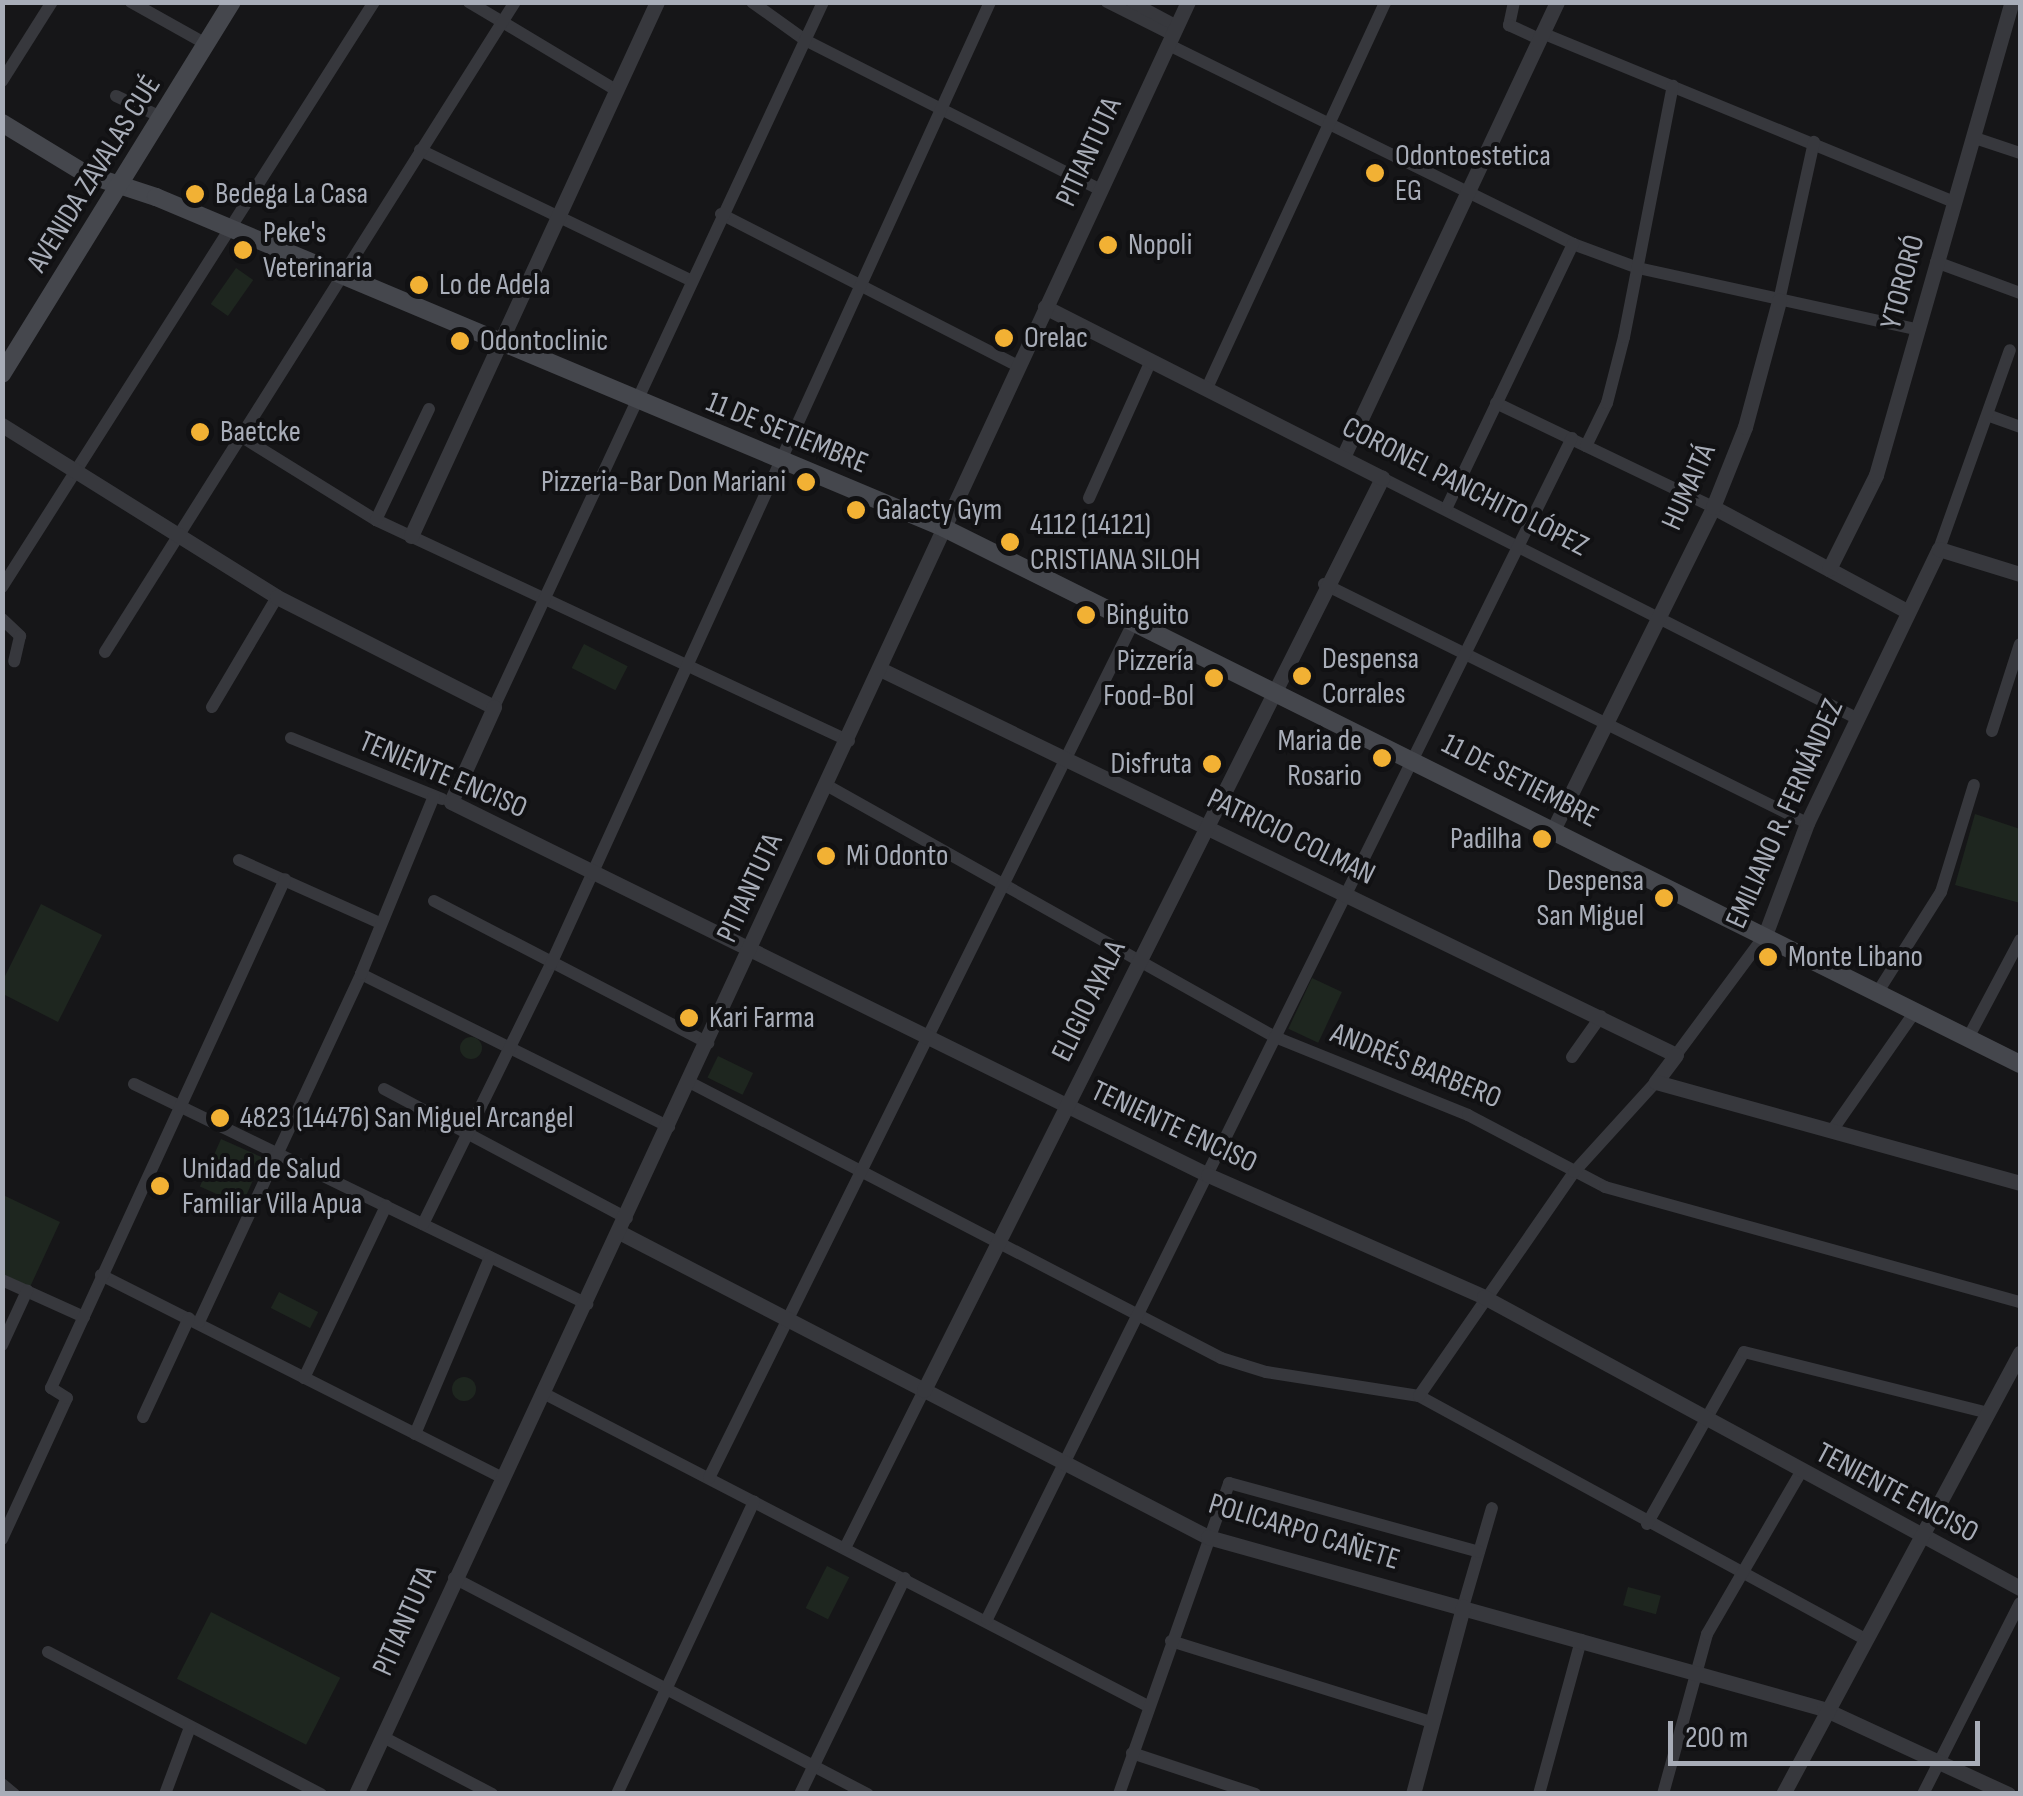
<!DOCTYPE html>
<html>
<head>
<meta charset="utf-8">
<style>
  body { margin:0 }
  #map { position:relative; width:2023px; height:1796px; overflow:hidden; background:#161618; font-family:"Sofia Sans Condensed",sans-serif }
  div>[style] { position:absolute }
  .green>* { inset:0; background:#1e261f; transform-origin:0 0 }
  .round { border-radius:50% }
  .minor>* { height:12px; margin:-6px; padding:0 6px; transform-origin:6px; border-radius:6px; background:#37383d }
  .tertiary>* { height:15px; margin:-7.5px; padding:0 7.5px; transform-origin:7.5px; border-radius:7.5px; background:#37383d }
  .secondary>* { height:18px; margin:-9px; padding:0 9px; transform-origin:9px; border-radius:9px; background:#45474d }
  .dots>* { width:28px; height:28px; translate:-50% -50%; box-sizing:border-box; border:5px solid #111113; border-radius:50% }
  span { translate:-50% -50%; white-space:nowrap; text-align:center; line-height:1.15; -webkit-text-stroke:8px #111113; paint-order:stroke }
  .street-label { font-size:30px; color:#a8adb8 }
  .poi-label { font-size:30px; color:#a8adb8 }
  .left { translate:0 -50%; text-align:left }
  .right { translate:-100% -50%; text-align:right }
  .frame { position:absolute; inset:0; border:5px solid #a8adb8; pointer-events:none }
  .scale { position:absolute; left:1668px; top:1721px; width:312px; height:45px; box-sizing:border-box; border:5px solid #a8adb8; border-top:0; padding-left:12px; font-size:30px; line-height:35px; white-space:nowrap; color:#a8adb8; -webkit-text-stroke:8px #111113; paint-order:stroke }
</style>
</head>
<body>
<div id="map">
  <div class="green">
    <i style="left:236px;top:268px;width:21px;height:44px;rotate:35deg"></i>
    <i style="left:584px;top:644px;width:49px;height:27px;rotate:27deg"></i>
    <i style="clip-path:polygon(1975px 814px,2020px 829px,2020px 903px,1955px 885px)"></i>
    <i style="clip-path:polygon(41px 904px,102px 935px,58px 1022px,3px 994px,3px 980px)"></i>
    <i style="left:1312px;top:978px;width:33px;height:56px;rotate:25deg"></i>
    <i class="round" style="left:460px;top:1037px;width:22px;height:22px"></i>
    <i style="left:718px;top:1056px;width:39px;height:24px;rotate:26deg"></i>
    <i style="left:221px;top:1139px;width:46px;height:52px;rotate:24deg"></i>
    <i style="clip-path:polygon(3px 1195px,60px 1222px,30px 1287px,3px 1274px)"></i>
    <i style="left:279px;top:1292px;width:44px;height:18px;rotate:27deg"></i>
    <i class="round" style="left:452px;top:1377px;width:24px;height:24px"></i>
    <i style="left:827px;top:1566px;width:25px;height:47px;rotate:27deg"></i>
    <i style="left:1628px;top:1587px;width:34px;height:19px;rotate:15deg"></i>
    <i style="left:211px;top:1612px;width:145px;height:75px;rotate:27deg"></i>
  </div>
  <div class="minor">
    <i style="left:131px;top:2px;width:86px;rotate:29.2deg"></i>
    <i style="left:469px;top:2px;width:171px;rotate:30.9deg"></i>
    <i style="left:752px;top:2px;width:65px;rotate:35.6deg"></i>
    <i style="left:805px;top:40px;width:333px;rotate:26.9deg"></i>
    <i style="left:1107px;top:2px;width:74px;rotate:26.6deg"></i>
    <i style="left:1132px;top:2px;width:51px;rotate:28.1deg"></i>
    <i style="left:1514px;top:2px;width:24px;rotate:102deg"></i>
    <i style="left:1509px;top:25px;width:33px;rotate:25deg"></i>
    <i style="left:1542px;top:33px;width:445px;rotate:22.3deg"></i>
    <i style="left:1169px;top:45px;width:450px;rotate:26.2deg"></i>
    <i style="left:1573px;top:244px;width:69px;rotate:20.3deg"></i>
    <i style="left:1638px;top:268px;width:288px;rotate:12.4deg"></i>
    <i style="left:2px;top:81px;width:93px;rotate:-57.7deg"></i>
    <i style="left:116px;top:96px;width:50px;rotate:25deg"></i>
    <i style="left:1975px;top:138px;width:47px;rotate:18.4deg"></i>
    <i style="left:420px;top:150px;width:300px;rotate:25.7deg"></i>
    <i style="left:721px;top:214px;width:334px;rotate:27.1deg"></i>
    <i style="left:1936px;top:262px;width:90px;rotate:20.3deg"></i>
    <i style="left:1779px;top:301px;width:163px;rotate:-77.6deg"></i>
    <i style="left:1207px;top:388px;width:425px;rotate:-65.2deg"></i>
    <i style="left:1496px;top:403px;width:241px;rotate:25.6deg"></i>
    <i style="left:1990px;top:416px;width:32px;rotate:20deg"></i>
    <i style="left:242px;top:437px;width:158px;rotate:31.8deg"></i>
    <i style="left:376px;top:520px;width:522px;rotate:25.04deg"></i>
    <i style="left:1586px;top:446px;width:48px;rotate:-64deg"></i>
    <i style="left:1607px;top:403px;width:68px;rotate:-75.6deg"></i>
    <i style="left:1624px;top:337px;width:256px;rotate:-79deg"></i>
    <i style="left:1382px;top:478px;width:534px;rotate:26.85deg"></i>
    <i style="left:1089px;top:498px;width:150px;rotate:-65.7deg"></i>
    <i style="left:1447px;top:507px;width:292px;rotate:-64.4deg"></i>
    <i style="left:376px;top:520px;width:123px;rotate:-64.5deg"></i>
    <i style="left:1939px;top:549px;width:211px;rotate:-70.4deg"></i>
    <i style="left:1324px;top:584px;width:539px;rotate:26.33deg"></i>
    <i style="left:2px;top:587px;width:693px;rotate:-57.55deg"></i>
    <i style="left:2px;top:619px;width:25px;rotate:43deg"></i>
    <i style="left:20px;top:636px;width:26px;rotate:103deg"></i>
    <i style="left:105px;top:652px;width:769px;rotate:-57.76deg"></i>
    <i style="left:212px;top:707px;width:128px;rotate:-59.4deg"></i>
    <i style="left:494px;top:707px;width:778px;rotate:-64.98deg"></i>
    <i style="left:1992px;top:731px;width:91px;rotate:-72.2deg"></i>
    <i style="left:291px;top:738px;width:163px;rotate:22deg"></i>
    <i style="left:828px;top:786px;width:513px;rotate:29.32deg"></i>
    <i style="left:1275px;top:1037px;width:208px;rotate:22deg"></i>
    <i style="left:1468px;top:1115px;width:155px;rotate:27.7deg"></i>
    <i style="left:1605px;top:1187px;width:431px;rotate:15.5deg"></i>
    <i style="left:239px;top:860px;width:154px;rotate:24.1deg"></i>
    <i style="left:434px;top:901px;width:309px;rotate:27.4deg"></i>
    <i style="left:361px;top:974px;width:344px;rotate:26.4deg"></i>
    <i style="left:1879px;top:990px;width:116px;rotate:-57.7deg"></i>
    <i style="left:1941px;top:892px;width:112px;rotate:-72.9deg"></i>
    <i style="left:1968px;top:1038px;width:111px;rotate:-62deg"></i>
    <i style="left:1676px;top:1055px;width:149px;rotate:-53.4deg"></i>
    <i style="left:1572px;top:1057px;width:50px;rotate:-54.7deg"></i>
    <i style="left:691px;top:1083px;width:597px;rotate:27.42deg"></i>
    <i style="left:1221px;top:1358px;width:47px;rotate:17.3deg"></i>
    <i style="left:1266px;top:1372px;width:155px;rotate:8.9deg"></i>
    <i style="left:1419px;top:1396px;width:506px;rotate:28.59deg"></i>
    <i style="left:134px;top:1084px;width:504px;rotate:25.9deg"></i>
    <i style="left:384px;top:1089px;width:275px;rotate:28deg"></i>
    <i style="left:1831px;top:1132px;width:149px;rotate:-55.1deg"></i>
    <i style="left:423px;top:1224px;width:290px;rotate:-63.8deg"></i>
    <i style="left:551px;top:964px;width:1057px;rotate:-65.47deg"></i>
    <i style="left:101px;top:1275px;width:448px;rotate:26.8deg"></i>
    <i style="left:2px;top:1280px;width:90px;rotate:24.3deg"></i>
    <i style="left:199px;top:1322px;width:384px;rotate:-65deg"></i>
    <i style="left:361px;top:974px;width:192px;rotate:-67.7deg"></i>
    <i style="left:2px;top:1345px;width:60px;rotate:-65.2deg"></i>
    <i style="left:304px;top:1378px;width:191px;rotate:-64.5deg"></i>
    <i style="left:545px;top:1394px;width:679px;rotate:27.36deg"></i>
    <i style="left:1419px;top:1396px;width:272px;rotate:-55.3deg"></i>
    <i style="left:1574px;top:1172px;width:122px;rotate:-47.7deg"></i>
    <i style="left:143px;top:1417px;width:109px;rotate:-65.1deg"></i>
    <i style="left:415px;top:1434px;width:192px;rotate:-67deg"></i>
    <i style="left:709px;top:1478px;width:959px;rotate:-63.62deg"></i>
    <i style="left:1647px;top:1524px;width:197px;rotate:-60.6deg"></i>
    <i style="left:1744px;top:1352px;width:252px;rotate:14deg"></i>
    <i style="left:2px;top:1539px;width:155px;rotate:-65.3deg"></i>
    <i style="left:67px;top:1398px;width:19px;rotate:-148deg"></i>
    <i style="left:51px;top:1388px;width:560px;rotate:-65.31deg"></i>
    <i style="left:845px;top:1548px;width:177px;rotate:-63.4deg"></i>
    <i style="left:454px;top:1578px;width:467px;rotate:27.6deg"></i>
    <i style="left:1463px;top:1607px;width:103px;rotate:-73.7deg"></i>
    <i style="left:987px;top:1619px;width:1318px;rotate:-63.65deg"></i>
    <i style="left:1171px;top:1641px;width:272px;rotate:17.3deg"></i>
    <i style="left:48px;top:1652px;width:308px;rotate:27.5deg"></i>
    <i style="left:385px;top:1738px;width:121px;rotate:27.6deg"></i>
    <i style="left:1132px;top:1753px;width:130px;rotate:18.4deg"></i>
    <i style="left:2px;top:1784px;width:16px;rotate:40deg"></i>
    <i style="left:165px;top:1794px;width:72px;rotate:-69.5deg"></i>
    <i style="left:617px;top:1794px;width:323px;rotate:-64.9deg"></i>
    <i style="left:800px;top:1794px;width:240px;rotate:-64.1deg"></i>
    <i style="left:1119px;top:1794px;width:330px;rotate:-70.5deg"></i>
    <i style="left:1229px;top:1483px;width:259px;rotate:15.4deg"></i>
    <i style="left:1539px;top:1794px;width:160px;rotate:-74.7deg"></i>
    <i style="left:1663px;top:1794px;width:166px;rotate:-74.6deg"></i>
    <i style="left:1707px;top:1634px;width:187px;rotate:-59.9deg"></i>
    <i style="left:1923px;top:1794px;width:214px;rotate:-63.1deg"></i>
  </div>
  <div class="tertiary">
    <i style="left:2px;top:425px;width:324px;rotate:32deg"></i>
    <i style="left:277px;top:597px;width:243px;rotate:26.9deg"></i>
    <i style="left:494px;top:707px;width:104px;rotate:114.4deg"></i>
    <i style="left:451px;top:802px;width:844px;rotate:26.23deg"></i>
    <i style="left:1208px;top:1175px;width:302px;rotate:23.8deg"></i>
    <i style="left:1484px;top:1297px;width:610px;rotate:28.5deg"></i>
    <i style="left:1343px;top:457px;width:503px;rotate:-64.81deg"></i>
    <i style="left:1713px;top:507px;width:218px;rotate:28.2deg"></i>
    <i style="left:411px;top:536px;width:588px;rotate:-65.27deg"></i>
    <i style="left:1829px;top:569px;width:105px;rotate:-63.4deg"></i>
    <i style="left:1876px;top:475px;width:492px;rotate:-74deg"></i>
    <i style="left:882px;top:670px;width:882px;rotate:25.87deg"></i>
    <i style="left:1676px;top:1055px;width:34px;rotate:127deg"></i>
    <i style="left:1656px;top:1082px;width:378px;rotate:15.5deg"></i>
    <i style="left:1553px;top:830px;width:360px;rotate:-63.6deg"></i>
    <i style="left:1713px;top:507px;width:86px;rotate:-68.2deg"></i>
    <i style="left:1745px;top:427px;width:131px;rotate:-74.9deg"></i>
    <i style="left:1765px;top:935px;width:120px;rotate:-69.4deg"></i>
    <i style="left:1807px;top:823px;width:304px;rotate:-64.3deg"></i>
    <i style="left:1939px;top:549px;width:85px;rotate:17.2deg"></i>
    <i style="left:621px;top:1233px;width:661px;rotate:27.38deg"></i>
    <i style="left:1208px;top:1537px;width:640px;rotate:15.6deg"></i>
    <i style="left:1824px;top:1709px;width:203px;rotate:24.8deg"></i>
    <i style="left:924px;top:1390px;width:1021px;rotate:-63.33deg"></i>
    <i style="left:1382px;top:478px;width:378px;rotate:-153.1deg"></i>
    <i style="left:356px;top:1794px;width:1976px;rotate:-65.1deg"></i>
    <i style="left:1413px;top:1794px;width:194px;rotate:-75deg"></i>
    <i style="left:1783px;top:1794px;width:501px;rotate:-61.75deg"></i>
  </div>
  <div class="secondary">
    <i style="left:2px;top:123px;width:98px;rotate:31.3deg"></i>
    <i style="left:86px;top:174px;width:74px;rotate:18.2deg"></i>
    <i style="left:156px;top:197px;width:855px;rotate:22.78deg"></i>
    <i style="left:944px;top:528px;width:1202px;rotate:26.48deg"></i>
    <i style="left:2px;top:374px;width:437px;rotate:-58.3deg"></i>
  </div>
  <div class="dots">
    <i style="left:1375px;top:173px;background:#f2b134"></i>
    <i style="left:195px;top:194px;background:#f2b134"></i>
    <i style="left:1108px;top:245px;background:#f2b134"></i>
    <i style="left:243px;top:250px;background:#f2b134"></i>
    <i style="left:419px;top:285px;background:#f2b134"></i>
    <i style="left:1004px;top:338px;background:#f2b134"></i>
    <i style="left:460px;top:341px;background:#f2b134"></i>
    <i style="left:200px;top:432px;background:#f2b134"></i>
    <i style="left:806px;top:482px;background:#f2b134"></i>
    <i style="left:856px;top:510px;background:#f2b134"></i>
    <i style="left:1010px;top:542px;background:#f2b134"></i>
    <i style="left:1086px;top:615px;background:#f2b134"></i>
    <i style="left:1302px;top:676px;background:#f2b134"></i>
    <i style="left:1214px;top:678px;background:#f2b134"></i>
    <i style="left:1382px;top:758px;background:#f2b134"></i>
    <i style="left:1212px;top:764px;background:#f2b134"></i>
    <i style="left:1542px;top:839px;background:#f2b134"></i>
    <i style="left:826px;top:856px;background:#f2b134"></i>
    <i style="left:1664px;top:898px;background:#f2b134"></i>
    <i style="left:1768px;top:957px;background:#f2b134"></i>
    <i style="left:689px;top:1018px;background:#f2b134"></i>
    <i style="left:220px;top:1118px;background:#f2b134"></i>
    <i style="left:160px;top:1186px;background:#f2b134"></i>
  </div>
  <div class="street-label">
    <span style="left:1089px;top:152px;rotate:-65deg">PITIANTUTA</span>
    <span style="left:94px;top:174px;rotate:-58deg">AVENIDA ZAVALAS CUÉ</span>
    <span style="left:1903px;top:282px;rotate:-75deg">YTORORÓ</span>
    <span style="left:787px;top:433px;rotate:22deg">11 DE SETIEMBRE</span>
    <span style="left:1465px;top:487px;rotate:27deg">CORONEL PANCHITO LÓPEZ</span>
    <span style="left:1689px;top:487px;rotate:-66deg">HUMAITÁ</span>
    <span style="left:443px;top:775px;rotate:23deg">TENIENTE ENCISO</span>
    <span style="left:1520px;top:781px;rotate:27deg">11 DE SETIEMBRE</span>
    <span style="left:1785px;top:814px;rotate:-66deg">EMILIANO R. FERNÁNDEZ</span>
    <span style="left:1291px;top:837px;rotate:26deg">PATRICIO COLMAN</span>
    <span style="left:750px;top:888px;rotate:-65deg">PITIANTUTA</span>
    <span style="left:1089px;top:1001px;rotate:-64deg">ELIGIO AYALA</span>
    <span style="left:1416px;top:1066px;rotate:22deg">ANDRÉS BARBERO</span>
    <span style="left:1174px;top:1127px;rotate:25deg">TENIENTE ENCISO</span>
    <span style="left:1897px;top:1493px;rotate:28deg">TENIENTE ENCISO</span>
    <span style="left:1304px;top:1532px;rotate:17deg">POLICARPO CAÑETE</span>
    <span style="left:405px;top:1621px;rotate:-66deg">PITIANTUTA</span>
  </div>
  <div class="poi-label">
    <span class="left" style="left:1395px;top:173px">Odontoestetica<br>EG</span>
    <span class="left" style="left:215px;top:194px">Bedega La Casa</span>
    <span class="left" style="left:263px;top:250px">Peke's<br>Veterinaria</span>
    <span class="left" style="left:1128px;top:245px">Nopoli</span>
    <span class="left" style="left:439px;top:285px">Lo de Adela</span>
    <span class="left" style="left:1024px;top:338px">Orelac</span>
    <span class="left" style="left:480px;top:341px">Odontoclinic</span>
    <span class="left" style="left:220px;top:432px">Baetcke</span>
    <span class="right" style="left:786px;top:482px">Pizzeria-Bar Don Mariani</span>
    <span class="left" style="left:876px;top:510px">Galacty Gym</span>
    <span class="left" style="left:1030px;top:542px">4112 (14121)<br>CRISTIANA SILOH</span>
    <span class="left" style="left:1106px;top:615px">Binguito</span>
    <span class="left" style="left:1322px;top:676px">Despensa<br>Corrales</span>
    <span class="right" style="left:1194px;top:678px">Pizzería<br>Food-Bol</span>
    <span class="right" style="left:1362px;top:758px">Maria de<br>Rosario</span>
    <span class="right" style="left:1192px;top:764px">Disfruta</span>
    <span class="right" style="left:1522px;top:839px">Padilha</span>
    <span class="left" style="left:846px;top:856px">Mi Odonto</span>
    <span class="right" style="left:1644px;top:898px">Despensa<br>San Miguel</span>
    <span class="left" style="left:1788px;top:957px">Monte Libano</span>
    <span class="left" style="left:709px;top:1018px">Kari Farma</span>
    <span class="left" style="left:240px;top:1118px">4823 (14476) San Miguel Arcangel</span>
    <span class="left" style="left:182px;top:1186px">Unidad de Salud<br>Familiar Villa Apua</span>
  </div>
  <div class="frame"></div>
  <div class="scale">200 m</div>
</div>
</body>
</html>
